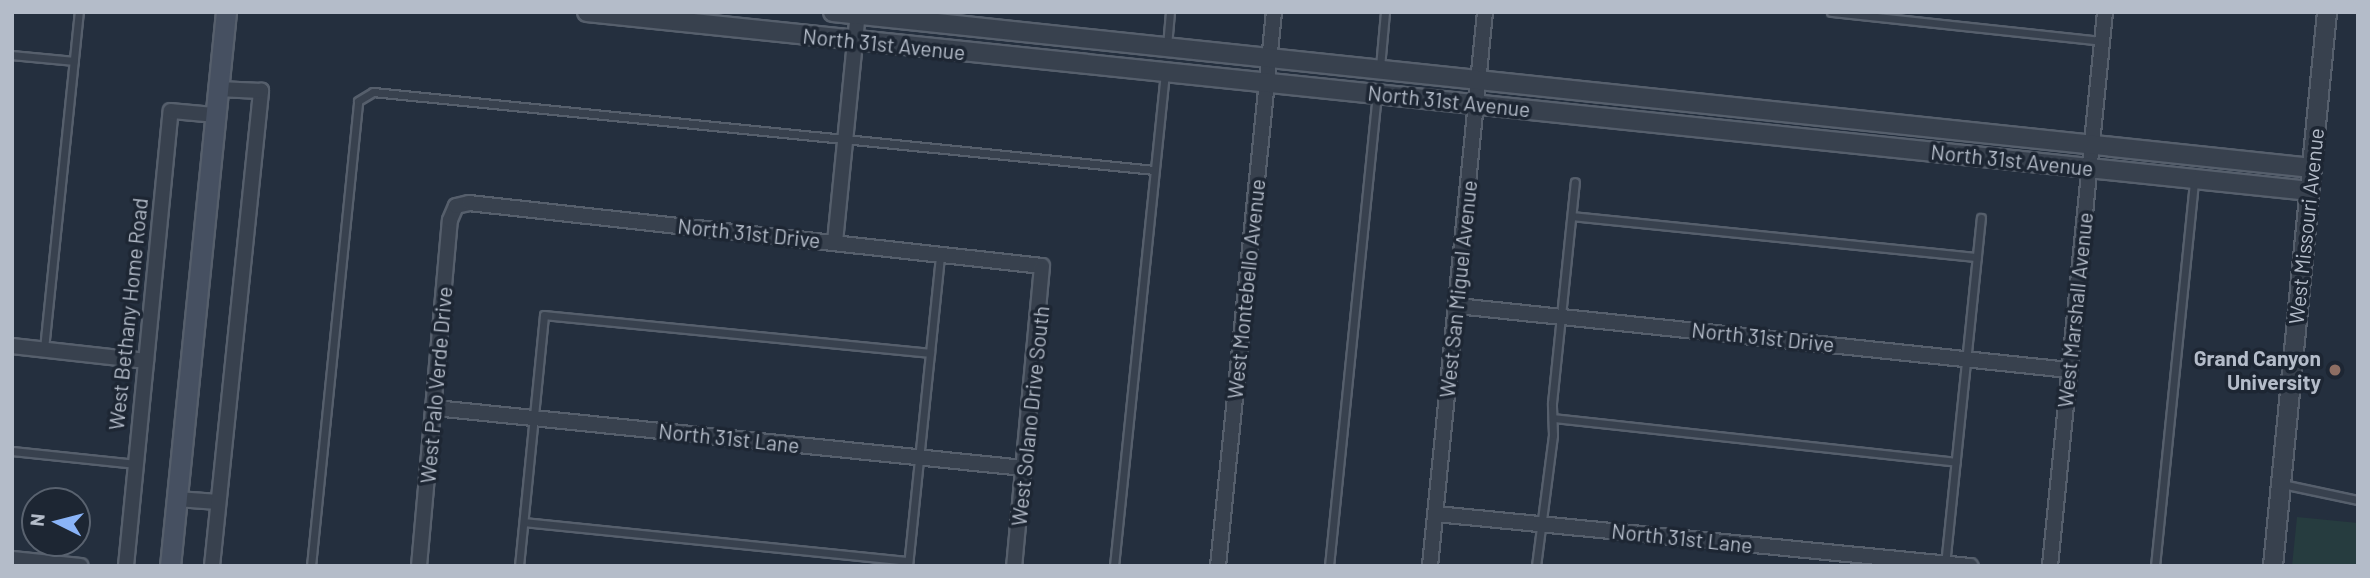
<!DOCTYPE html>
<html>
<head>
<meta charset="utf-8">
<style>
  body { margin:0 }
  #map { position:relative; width:2370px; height:578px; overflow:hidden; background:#242f3e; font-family:Barlow,sans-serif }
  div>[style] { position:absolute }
  .green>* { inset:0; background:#263c3f }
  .roads { filter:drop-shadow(2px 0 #565f6c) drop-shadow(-2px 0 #565f6c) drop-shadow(0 2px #565f6c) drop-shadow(0 -2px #565f6c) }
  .service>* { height:7px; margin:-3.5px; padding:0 3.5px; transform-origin:3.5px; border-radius:3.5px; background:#38414e }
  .minor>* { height:14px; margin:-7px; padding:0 7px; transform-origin:7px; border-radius:7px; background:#38414e }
  .tertiary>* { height:18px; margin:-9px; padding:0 9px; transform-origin:9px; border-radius:9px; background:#38414e }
  .secondary>* { height:19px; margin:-9.5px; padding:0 9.5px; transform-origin:9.5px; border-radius:9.5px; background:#465061 }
  .dots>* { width:19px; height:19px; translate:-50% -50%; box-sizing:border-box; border:4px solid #1d2633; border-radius:50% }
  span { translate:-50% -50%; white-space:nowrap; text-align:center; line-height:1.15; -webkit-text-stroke:7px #1d2633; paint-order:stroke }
  .street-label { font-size:21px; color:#b4bcc9 }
  .poi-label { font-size:21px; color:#b4bcc9; font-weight:700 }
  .right { translate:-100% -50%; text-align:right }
  .frame { position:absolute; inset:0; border:14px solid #b4bcc9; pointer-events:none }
  .north { position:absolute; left:21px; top:487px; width:70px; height:70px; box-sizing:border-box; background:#1d2633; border:2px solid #59626f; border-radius:50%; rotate:276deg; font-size:19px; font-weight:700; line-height:28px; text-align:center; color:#b4bcc9 }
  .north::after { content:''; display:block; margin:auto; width:24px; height:32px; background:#8ab4f8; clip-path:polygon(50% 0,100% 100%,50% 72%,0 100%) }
</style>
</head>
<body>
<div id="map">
  <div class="green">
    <i style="clip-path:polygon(2297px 517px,2358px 523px,2358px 566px,2292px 566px)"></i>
  </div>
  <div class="roads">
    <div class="service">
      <i style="left:1831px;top:12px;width:273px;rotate:6.1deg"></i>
      <i style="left:1167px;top:46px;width:34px;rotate:-85deg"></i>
      <i style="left:12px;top:55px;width:62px;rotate:5.5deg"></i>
      <i style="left:1380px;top:67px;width:55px;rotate:-84.8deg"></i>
      <i style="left:1572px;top:216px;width:407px;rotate:5.8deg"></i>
      <i style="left:44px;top:349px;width:339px;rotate:-84.1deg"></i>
      <i style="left:1553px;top:418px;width:405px;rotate:6.2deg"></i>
      <i style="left:12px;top:451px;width:125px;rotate:6deg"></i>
      <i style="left:2282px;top:484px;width:78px;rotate:11.9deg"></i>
      <i style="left:524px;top:522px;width:386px;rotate:5.8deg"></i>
      <i style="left:1945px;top:565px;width:349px;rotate:-84.1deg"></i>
      <i style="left:311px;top:566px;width:467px;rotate:-84.2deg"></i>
      <i style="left:358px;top:101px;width:17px;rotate:-31deg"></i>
      <i style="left:373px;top:92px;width:785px;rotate:5.7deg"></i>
      <i style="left:519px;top:566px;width:252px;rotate:-84.3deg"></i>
      <i style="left:544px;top:315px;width:388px;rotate:5.6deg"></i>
      <i style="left:908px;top:566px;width:314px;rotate:-84.1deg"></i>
      <i style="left:1114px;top:566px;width:496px;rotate:-84.1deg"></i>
      <i style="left:1329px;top:566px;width:474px;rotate:-84.2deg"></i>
      <i style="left:1536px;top:566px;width:132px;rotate:-82.6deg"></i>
      <i style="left:1553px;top:435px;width:32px;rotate:-92deg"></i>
      <i style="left:1552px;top:403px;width:222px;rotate:-84.1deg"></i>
      <i style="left:2155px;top:566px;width:388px;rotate:-84.2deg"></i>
    </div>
    <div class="minor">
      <i style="left:835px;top:242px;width:231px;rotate:-84.3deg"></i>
      <i style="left:1457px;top:306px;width:615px;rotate:5.97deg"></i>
      <i style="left:12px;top:346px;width:135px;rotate:6.4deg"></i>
      <i style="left:435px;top:408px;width:592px;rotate:5.82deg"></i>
      <i style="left:177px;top:499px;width:41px;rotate:4.2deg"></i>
      <i style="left:1436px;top:514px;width:537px;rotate:5.56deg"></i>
      <i style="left:12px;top:559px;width:69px;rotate:5.8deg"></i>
      <i style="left:126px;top:566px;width:457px;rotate:-84.4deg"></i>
      <i style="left:171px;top:111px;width:44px;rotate:5.2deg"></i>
      <i style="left:212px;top:566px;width:478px;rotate:-84.1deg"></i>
      <i style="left:261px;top:91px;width:43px;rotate:-177.3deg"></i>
      <i style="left:419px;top:566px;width:347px;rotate:-84.9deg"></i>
      <i style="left:450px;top:220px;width:15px;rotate:-67deg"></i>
      <i style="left:456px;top:206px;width:13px;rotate:-13deg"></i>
      <i style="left:469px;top:203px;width:576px;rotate:6.27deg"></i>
      <i style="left:1042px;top:266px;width:301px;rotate:95.3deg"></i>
      <i style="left:1218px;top:566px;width:557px;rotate:-84.23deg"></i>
      <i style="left:1430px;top:566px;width:557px;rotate:-84.33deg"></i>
      <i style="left:2050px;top:566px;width:557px;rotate:-84.33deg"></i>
    </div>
    <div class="tertiary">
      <i style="left:587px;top:12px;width:1732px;rotate:5.93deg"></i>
      <i style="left:833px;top:12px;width:1487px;rotate:6.02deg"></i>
      <i style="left:2273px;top:566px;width:557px;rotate:-84.43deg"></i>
    </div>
    <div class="secondary">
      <i style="left:170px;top:566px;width:557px;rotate:-84.23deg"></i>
    </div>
  </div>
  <div class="dots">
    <i style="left:2335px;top:370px;background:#8d6e63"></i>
  </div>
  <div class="street-label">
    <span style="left:884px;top:44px;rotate:6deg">North 31st Avenue</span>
    <span style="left:1449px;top:101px;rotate:6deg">North 31st Avenue</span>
    <span style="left:2012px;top:160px;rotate:6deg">North 31st Avenue</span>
    <span style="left:2306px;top:226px;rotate:-84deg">West Missouri Avenue</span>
    <span style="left:749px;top:233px;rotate:6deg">North 31st Drive</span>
    <span style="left:1246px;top:289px;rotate:-84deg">West Montebello Avenue</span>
    <span style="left:1458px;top:289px;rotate:-84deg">West San Miguel Avenue</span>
    <span style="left:2075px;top:310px;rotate:-84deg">West Marshall Avenue</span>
    <span style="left:128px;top:314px;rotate:-84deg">West Bethany Home Road</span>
    <span style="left:1763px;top:337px;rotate:6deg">North 31st Drive</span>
    <span style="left:436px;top:385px;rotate:-85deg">West Palo Verde Drive</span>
    <span style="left:1030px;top:416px;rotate:-84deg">West Solano Drive South</span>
    <span style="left:729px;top:438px;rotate:6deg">North 31st Lane</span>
    <span style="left:1682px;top:538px;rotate:6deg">North 31st Lane</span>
  </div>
  <div class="poi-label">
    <span class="right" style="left:2321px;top:370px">Grand Canyon<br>University</span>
  </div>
  <div class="frame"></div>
  <div class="north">N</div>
</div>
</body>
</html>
